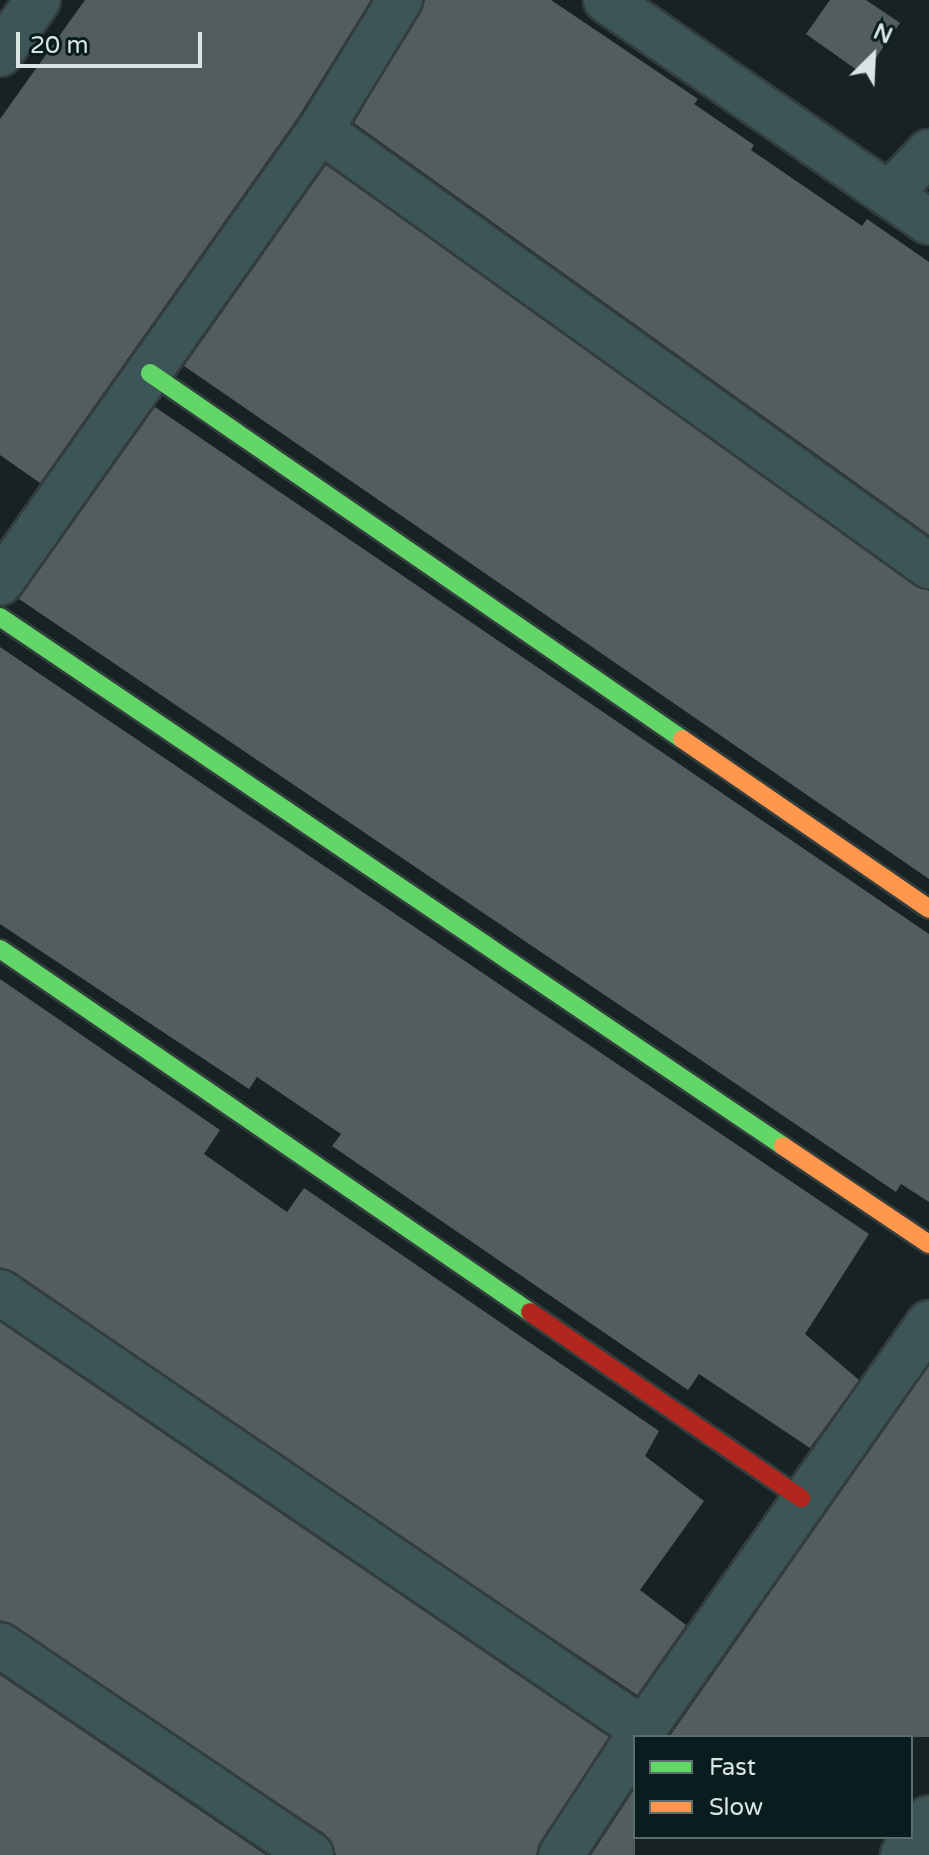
<!DOCTYPE html>
<html>
<head>
<meta charset="utf-8">
<style>
  body { margin:0 }
  #map { position:relative; width:929px; height:1855px; overflow:hidden; background:#172323; font-family:"Varela Round",sans-serif }
  div>[style] { position:absolute }
  .building>* { inset:0; background:#535d5d }
  .roads { filter:drop-shadow(2px 0 #333d3d) drop-shadow(-2px 0 #333d3d) drop-shadow(0 2px #333d3d) drop-shadow(0 -2px #333d3d) }
  .street>* { height:44px; margin:-22px; padding:0 22px; transform-origin:22px; border-radius:22px; background:#3c5556 }
  .fast>* { height:18px; margin:-9px; padding:0 9px; transform-origin:9px; border-radius:9px; background:#63d668 }
  .slow>* { height:18px; margin:-9px; padding:0 9px; transform-origin:9px; border-radius:9px; background:#ff974d }
  .jam>* { height:18px; margin:-9px; padding:0 9px; transform-origin:9px; border-radius:9px; background:#b3261e }
  span { translate:-50% -50%; white-space:nowrap; text-align:center; line-height:1.15; -webkit-text-stroke:8px #091d1e; paint-order:stroke }
  .legend { position:absolute; left:633px; top:1735px; width:280px; height:104px; box-sizing:border-box; background:#091d1e; border:2px solid #5c6d6e; margin:0; padding:10px 14px; list-style:none; font-size:24px; color:#d9e5e5 }
  .legend li { display:flex; align-items:center; gap:16px; height:40px }
  .legend b { width:40px; border:2px solid #5c6d6e }
  .north { position:absolute; left:833px; top:16px; width:80px; height:80px; -webkit-text-stroke:6px #091d1e; paint-order:stroke; rotate:24deg; font-size:22px; font-weight:700; line-height:32px; text-align:center; color:#d9e5e5 }
  .north::after { content:''; display:block; margin:auto; width:28px; height:36px; background:#d9e5e5; clip-path:polygon(50% 0,100% 100%,50% 72%,0 100%) }
  .scale { position:absolute; left:16px; top:32px; width:186px; height:36px; box-sizing:border-box; border:4px solid #d9e5e5; border-top:0; padding-left:10px; font-size:24px; line-height:28px; white-space:nowrap; color:#d9e5e5; -webkit-text-stroke:6px #091d1e; paint-order:stroke }
</style>
</head>
<body>
<div id="map">
  <div class="building">
    <i style="clip-path:polygon(85px 0,371px 0,299px 116px,40px 483px,0 455px,0 119px)"></i>
    <i style="clip-path:polygon(425px 0,551px 0,698px 99px,694px 104px,754px 145px,751px 150px,862px 226px,867px 219px,929px 262px,929px 535px,354px 123px)"></i>
    <i style="clip-path:polygon(830px 0,866px 0,900px 23px,864px 75px,806px 34px)"></i>
    <i style="clip-path:polygon(326px 165px,929px 591px,929px 879px,184px 366px)"></i>
    <i style="clip-path:polygon(155px 407px,929px 934px,929px 1202px,901px 1184px,896px 1192px,19px 599px)"></i>
    <i style="clip-path:polygon(0 647px,869px 1234px,805px 1334px,859px 1380px,810px 1448px,699px 1374px,688px 1390px,332px 1146px,341px 1134px,257px 1077px,249px 1089px,0 924px)"></i>
    <i style="clip-path:polygon(0 979px,220px 1130px,204px 1154px,287px 1212px,304px 1188px,659px 1431px,645px 1456px,704px 1501px,640px 1590px,686px 1625px,637px 1695px,0 1267px)"></i>
    <i style="clip-path:polygon(0 1322px,609px 1737px,536px 1855px,336px 1855px,325px 1834px,0 1620px)"></i>
    <i style="clip-path:polygon(929px 1366px,929px 1737px,669px 1737px)"></i>
    <i style="clip-path:polygon(0 1675px,266px 1855px,0 1855px)"></i>
    <i style="clip-path:polygon(635px 1788px,635px 1855px,591px 1855px)"></i>
  </div>
  <div class="roads">
    <div class="street">
      <i style="left:606px;top:0;width:392px;rotate:34.5deg"></i>
      <i style="left:0;top:54px;width:66px;rotate:-54.9deg"></i>
      <i style="left:320px;top:130px;width:749px;rotate:35.6deg"></i>
      <i style="left:889px;top:195px;width:59px;rotate:-47.1deg"></i>
      <i style="left:0;top:583px;width:555px;rotate:-54.76deg"></i>
      <i style="left:320px;top:130px;width:153px;rotate:-58.4deg"></i>
      <i style="left:0;top:1292px;width:778px;rotate:34.26deg"></i>
      <i style="left:0;top:1645px;width:375px;rotate:34deg"></i>
      <i style="left:638px;top:1737px;width:506px;rotate:-54.9deg"></i>
      <i style="left:561px;top:1855px;width:135px;rotate:-56.8deg"></i>
      <i style="left:903px;top:1855px;width:45px;rotate:-54.9deg"></i>
    </div>
    <div class="fast">
      <i style="left:150px;top:373px;width:646px;rotate:34.53deg"></i>
      <i style="left:0;top:617px;width:945px;rotate:34.04deg"></i>
      <i style="left:0;top:949px;width:642px;rotate:34.41deg"></i>
    </div>
    <div class="slow">
      <i style="left:682px;top:739px;width:300px;rotate:34.5deg"></i>
      <i style="left:783px;top:1146px;width:176px;rotate:33.9deg"></i>
    </div>
    <div class="jam">
      <i style="left:530px;top:1312px;width:329px;rotate:34.5deg"></i>
    </div>
  </div>
  <ul class="legend">
  <li><b style="height:10px;background:#63d668"></b>Fast</li>
  <li><b style="height:10px;background:#ff974d"></b>Slow</li>
  </ul>
  <div class="north">N</div>
  <div class="scale">20 m</div>
</div>
</body>
</html>
